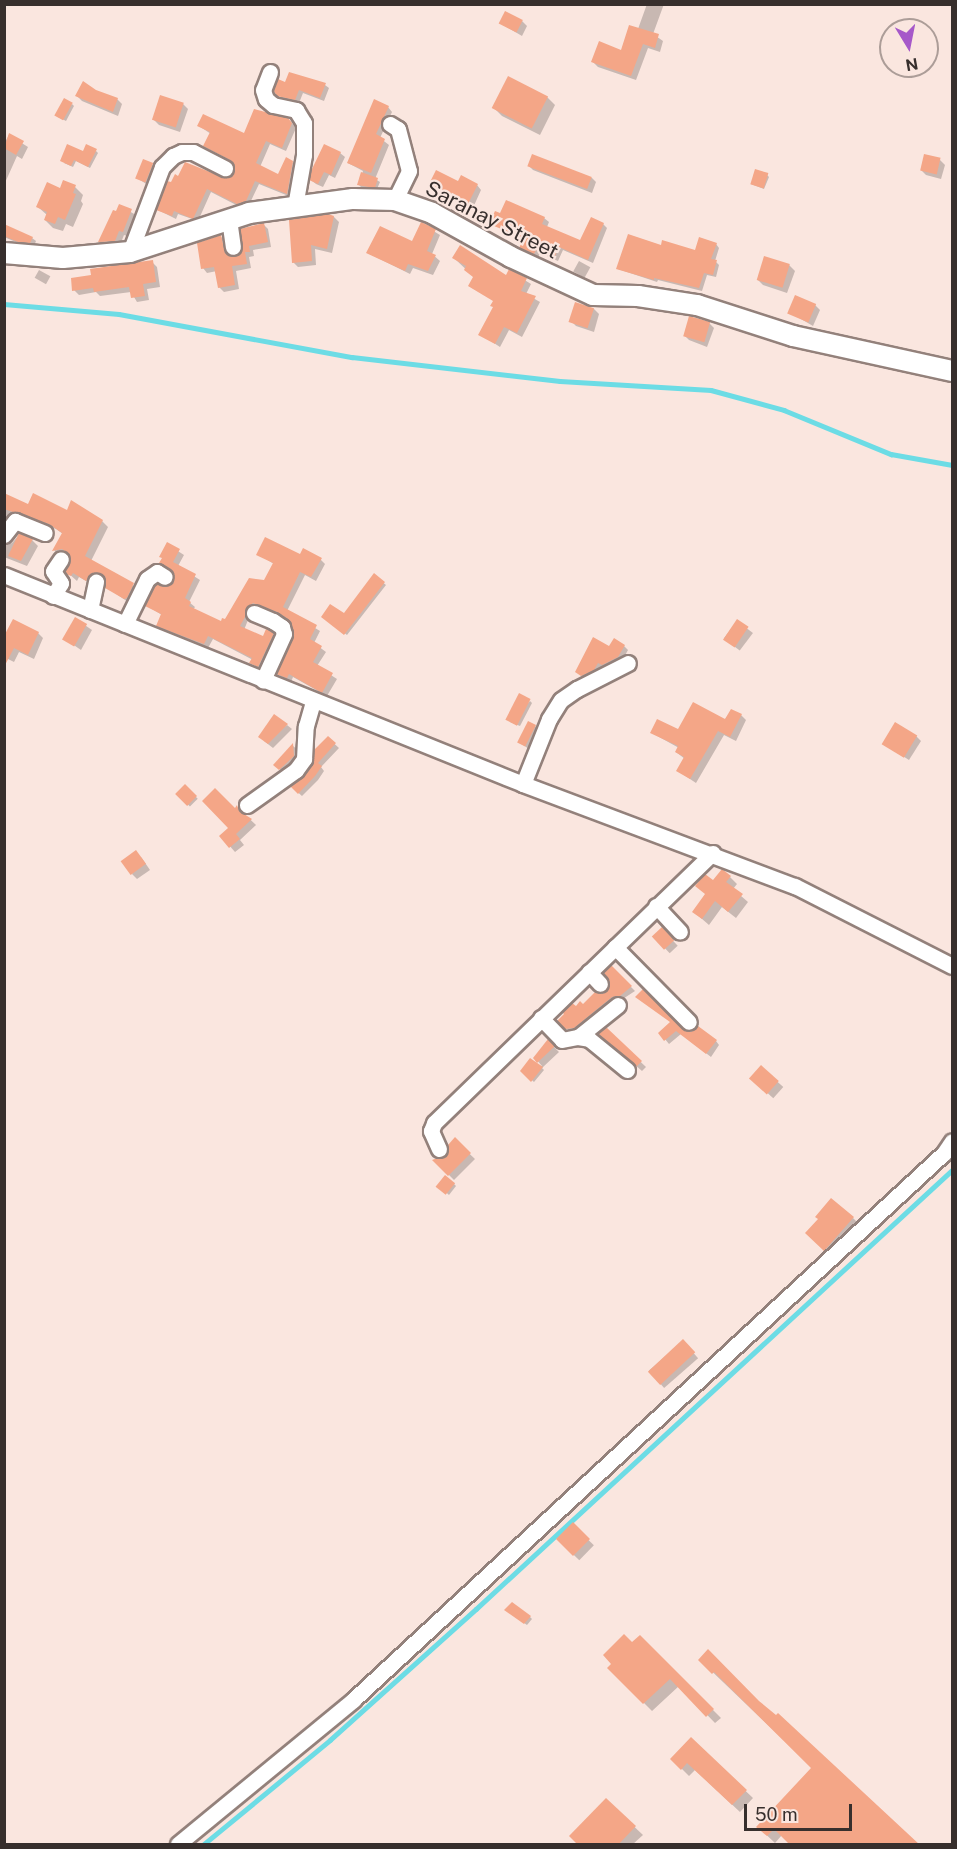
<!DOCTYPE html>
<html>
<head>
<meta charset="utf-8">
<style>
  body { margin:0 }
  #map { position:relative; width:957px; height:1849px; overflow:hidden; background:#fae6df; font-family:"Public Sans",sans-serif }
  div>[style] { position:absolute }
  .shadow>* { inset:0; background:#0003; transform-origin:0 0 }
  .stream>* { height:4.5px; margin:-2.25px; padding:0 2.25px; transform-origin:2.25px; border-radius:2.25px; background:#6cdce5 }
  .building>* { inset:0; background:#f4a687; transform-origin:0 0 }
  .roads { filter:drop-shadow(2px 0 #93817b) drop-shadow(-2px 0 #93817b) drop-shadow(0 2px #93817b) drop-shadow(0 -2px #93817b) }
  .minor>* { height:15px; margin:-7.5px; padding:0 7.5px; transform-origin:7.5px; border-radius:7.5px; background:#fff }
  .tertiary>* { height:20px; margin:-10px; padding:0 10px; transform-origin:10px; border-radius:10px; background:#fff }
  span { translate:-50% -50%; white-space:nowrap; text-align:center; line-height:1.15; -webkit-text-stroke:4.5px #fae6df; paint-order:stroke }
  .street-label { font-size:21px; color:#372f2d }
  .frame { position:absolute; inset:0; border:6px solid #372f2d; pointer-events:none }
  .north { position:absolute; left:879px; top:18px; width:60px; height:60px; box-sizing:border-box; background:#fae6df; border:2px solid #ac9d98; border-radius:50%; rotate:170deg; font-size:16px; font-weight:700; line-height:24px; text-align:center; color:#372f2d }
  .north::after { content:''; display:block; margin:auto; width:21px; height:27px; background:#a658c9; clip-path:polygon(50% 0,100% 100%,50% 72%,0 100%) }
  .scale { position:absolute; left:744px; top:1804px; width:108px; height:27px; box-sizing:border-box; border:3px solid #372f2d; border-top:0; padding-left:8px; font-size:18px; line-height:21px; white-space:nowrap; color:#372f2d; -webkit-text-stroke:4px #fae6df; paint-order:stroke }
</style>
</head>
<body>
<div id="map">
  <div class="shadow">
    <i style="clip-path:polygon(647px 4px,664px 4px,653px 34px,663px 41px,660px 52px,648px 48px,636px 80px,598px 67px,593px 62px,622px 52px,638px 29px)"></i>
    <i style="clip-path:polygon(522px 21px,527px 26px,522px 36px,500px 23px)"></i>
    <i style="clip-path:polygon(290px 74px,325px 85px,329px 88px,324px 101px,303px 93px,299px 103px,283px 99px,279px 95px)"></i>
    <i style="clip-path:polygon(95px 91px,117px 99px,122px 104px,118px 116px,82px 101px,77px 96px)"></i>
    <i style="clip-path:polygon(547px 97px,555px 105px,540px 135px,502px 116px,494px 108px)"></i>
    <i style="clip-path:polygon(72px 104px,74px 106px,66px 121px,58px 117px)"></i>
    <i style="clip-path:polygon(183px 104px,188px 109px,180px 132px,159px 125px,154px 120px)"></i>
    <i style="clip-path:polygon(388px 107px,392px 112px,380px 138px,389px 145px,375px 179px,380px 182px,377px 189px,361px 187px,359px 185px,363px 171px,348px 163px)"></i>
    <i style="clip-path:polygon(290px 121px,296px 128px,286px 151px,270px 144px,260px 167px,278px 176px,292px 162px,296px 167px,291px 197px,259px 184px,249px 205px,242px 208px,211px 192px,198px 221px,178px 214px,176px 219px,158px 210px,235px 173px,235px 163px,205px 146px,211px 134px,199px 126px,245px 135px)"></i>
    <i style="clip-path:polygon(9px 135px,28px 147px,22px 159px,17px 156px,4px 185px,4px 144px)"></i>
    <i style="clip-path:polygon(96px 151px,98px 153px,90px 168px,76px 161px,73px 167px,64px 163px,84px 153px)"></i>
    <i style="clip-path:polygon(340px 153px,345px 157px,335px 178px,329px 175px,323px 187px,316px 184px,311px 180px)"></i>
    <i style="clip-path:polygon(533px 156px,592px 178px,596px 182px,592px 193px,533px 170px,529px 166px)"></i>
    <i style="clip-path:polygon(940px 160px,945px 165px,941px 179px,926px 175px,921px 170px)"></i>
    <i style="clip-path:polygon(152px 164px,157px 170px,151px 187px,137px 178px)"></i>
    <i style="clip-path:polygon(767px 175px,769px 177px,764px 189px,751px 184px)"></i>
    <i style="clip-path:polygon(64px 182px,75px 187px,83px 195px,81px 201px,83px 204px,73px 227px,66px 224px,63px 231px,53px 228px,45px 220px,47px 215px,38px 207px,61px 190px)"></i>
    <i style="clip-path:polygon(431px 183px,459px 183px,477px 185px,481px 190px,472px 210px,456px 202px,453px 196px)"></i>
    <i style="clip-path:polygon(120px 206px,136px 215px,127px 236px,124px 235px,120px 245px,104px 246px,99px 242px,114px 211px,117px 213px)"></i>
    <i style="clip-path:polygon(334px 217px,339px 222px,332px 253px,315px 249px,316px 265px,298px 267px,293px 262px,291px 221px)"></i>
    <i style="clip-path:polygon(544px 218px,549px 222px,547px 227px,580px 242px,603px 224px,607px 228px,593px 263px,563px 250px,558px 261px,540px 253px,538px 258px,521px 247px,525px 240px,491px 223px)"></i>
    <i style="clip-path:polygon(422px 224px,440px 235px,432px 254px,440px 261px,433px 275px,413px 268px,410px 274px,368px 253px,413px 243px)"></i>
    <i style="clip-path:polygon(264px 225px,268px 229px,271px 247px,253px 250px,254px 256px,249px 257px,251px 268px,236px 271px,239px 289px,224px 292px,219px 287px,217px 271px,207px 273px,203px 268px,221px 237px,226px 242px,229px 256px,235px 258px)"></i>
    <i style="clip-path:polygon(4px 226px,32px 238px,36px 241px,34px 246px,23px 245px,4px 237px)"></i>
    <i style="clip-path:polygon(716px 244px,719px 248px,715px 261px,719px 265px,716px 277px,707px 275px,702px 291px,658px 280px,657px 282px,618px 269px,696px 252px)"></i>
    <i style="clip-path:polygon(454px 258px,507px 277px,510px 271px,531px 284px,526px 294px,540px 302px,522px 337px,509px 330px,500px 347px,480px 334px,500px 304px,469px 286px,475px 278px)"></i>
    <i style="left:579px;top:261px;width:13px;height:12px;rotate:29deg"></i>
    <i style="clip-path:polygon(152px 262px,157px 267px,160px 287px,147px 289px,149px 300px,137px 302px,131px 292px,100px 296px,96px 292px,79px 295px,74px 290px)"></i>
    <i style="clip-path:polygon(789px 265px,795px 271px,787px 293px,763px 285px,758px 280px)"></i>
    <i style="left:39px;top:270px;width:13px;height:9px;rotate:29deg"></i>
    <i style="clip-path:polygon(576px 304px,594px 309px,599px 314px,594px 332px,576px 326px,571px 321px)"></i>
    <i style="clip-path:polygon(815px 305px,820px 310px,813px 326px,789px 312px)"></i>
    <i style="clip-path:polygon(709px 323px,714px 328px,707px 347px,689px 340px,684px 335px)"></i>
    <i style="clip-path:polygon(4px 494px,28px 506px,67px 512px,102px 521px,108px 527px,91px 561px,139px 590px,131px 604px,106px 587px,107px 578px,99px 578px,93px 585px,79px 577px,77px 581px,68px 573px,72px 560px,69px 555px,60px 556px,54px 550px,63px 534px,56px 529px,25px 517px,4px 533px)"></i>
    <i style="clip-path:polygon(19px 535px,32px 540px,38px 546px,27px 566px,4px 557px,4px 546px,12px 543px)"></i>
    <i style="clip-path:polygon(167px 544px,184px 555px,178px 566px,200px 580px,189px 602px,195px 607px,193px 610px,221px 623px,265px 582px,274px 564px,258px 554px,321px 560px,325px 564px,316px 581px,305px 575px,287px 611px,320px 631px,314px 643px,326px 652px,317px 666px,337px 679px,327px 696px,293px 677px,291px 682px,278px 674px,295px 631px,290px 621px,263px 608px,252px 610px,244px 630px,264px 638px,273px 634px,277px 639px,263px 670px,251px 663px,253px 660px,213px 639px,208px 648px,162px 630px,158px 625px,162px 615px,147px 606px,175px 582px)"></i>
    <i style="clip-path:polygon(374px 575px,386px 585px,347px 635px,325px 618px,345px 615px)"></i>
    <i style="clip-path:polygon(76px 619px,92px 630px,81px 650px,65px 639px)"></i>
    <i style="left:737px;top:621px;width:20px;height:22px;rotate:37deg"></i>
    <i style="clip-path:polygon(38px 633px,43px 638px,34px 659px,19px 652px,14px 662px,4px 657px,4px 639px)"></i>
    <i style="clip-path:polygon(624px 646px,628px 650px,622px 661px,607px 669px,603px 666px,598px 674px,586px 679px,577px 672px,609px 648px)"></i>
    <i style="clip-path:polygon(530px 701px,532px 703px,520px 726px,510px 722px)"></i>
    <i style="clip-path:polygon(741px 715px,746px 720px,736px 741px,724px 735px,696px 783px,678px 771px,685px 759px,676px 752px,679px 748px,652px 733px,678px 730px)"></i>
    <i style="clip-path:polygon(287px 725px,292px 729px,273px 748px,264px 741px)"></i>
    <i style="clip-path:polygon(535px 726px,540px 731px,532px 751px,520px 743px)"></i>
    <i style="clip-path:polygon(916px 736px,921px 741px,909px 760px,884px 744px)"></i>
    <i style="clip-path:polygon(328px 738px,339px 748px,321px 767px,324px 771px,318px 780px,302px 796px,292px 787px,303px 779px,313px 765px)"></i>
    <i style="clip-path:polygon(293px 746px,298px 750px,299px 761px,285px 774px,276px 765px)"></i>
    <i style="left:185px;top:786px;width:18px;height:11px;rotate:45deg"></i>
    <i style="clip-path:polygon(237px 807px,256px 825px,240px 840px,244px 845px,235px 852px,221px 836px,231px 829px)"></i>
    <i style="clip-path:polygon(141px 857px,150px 870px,137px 879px,132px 874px)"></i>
    <i style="clip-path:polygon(730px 877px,737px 884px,733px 889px,748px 902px,736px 918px,722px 907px,709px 925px,694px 912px,713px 882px)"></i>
    <i style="left:662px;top:929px;width:23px;height:11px;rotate:47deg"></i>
    <i style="clip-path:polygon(611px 967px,635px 991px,571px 1033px,559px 1021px,576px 1008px,608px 992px)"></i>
    <i style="clip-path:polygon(672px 1023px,682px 1031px,716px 1041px,719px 1045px,711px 1057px,681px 1034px,669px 1044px,660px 1033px)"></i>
    <i style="clip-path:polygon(606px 1029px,646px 1067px,642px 1071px,605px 1039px)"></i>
    <i style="clip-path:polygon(548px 1041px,559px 1052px,542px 1068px,544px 1070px,534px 1082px,522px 1071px,542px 1066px,535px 1058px)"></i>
    <i style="left:761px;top:1067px;width:30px;height:15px;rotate:42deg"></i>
    <i style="clip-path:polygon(455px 1140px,475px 1159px,454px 1180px,435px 1161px,448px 1156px)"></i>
    <i style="clip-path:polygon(454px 1184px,456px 1186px,449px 1195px,441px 1188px)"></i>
    <i style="clip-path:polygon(853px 1218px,858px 1223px,830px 1255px,807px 1233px)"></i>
    <i style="left:683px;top:1341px;width:23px;height:45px;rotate:49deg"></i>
    <i style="left:573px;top:1525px;width:29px;height:21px;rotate:44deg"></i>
    <i style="clip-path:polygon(508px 1612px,530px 1617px,532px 1619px,527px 1625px)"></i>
    <i style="clip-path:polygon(640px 1637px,721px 1718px,715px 1723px,679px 1686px,652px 1711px,609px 1668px)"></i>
    <i style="clip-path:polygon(700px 1660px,758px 1702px,918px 1844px,782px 1835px,775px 1843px,758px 1827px,813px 1768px)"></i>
    <i style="clip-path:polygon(691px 1739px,753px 1798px,740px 1812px,695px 1770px,689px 1776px,672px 1759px)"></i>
    <i style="clip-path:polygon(606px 1800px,643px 1835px,633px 1844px,580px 1844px)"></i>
  </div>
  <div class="stream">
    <i style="left:4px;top:304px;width:115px;rotate:5deg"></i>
    <i style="left:119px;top:314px;width:237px;rotate:10.5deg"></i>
    <i style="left:352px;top:357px;width:209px;rotate:6.6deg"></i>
    <i style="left:560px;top:381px;width:151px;rotate:3.4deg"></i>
    <i style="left:711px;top:390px;width:76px;rotate:15.3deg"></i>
    <i style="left:784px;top:410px;width:116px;rotate:22.4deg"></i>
    <i style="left:891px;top:454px;width:62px;rotate:10.2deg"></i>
    <i style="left:204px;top:1844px;width:163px;rotate:-39.5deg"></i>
    <i style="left:330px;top:1740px;width:196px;rotate:-41.9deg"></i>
    <i style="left:476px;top:1609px;width:648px;rotate:-42.68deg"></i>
  </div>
  <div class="building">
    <i style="left:505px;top:11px;width:20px;height:14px;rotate:27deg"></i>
    <i style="clip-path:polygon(629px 25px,659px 34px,655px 48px,643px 44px,631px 76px,591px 62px,599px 41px,621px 50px)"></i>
    <i style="clip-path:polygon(289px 72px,326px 83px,320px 98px,299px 90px,295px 100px,277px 96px,273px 90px,278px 79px,285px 82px)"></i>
    <i style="left:508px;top:76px;width:45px;height:36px;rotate:27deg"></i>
    <i style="clip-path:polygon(83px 81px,96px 90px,118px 98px,113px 112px,75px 96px)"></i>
    <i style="left:160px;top:95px;width:25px;height:26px;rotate:18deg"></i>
    <i style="left:64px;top:98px;width:10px;height:20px;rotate:29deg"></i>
    <i style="clip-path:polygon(374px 99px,389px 106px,376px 134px,385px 139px,371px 173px,347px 163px)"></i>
    <i style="clip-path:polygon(254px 109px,288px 118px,292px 123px,282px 148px,266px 141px,256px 163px,278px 174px,286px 157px,293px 161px,287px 194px,255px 181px,246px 201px,237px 204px,207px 189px,193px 219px,174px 211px,172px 216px,156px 210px,167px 181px,171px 182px,175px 174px,178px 176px,185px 162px,225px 178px,234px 172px,233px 163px,230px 160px,203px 146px,210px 132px,197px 126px,203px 114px,244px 133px)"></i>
    <i style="clip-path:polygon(9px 133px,24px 141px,16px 155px,4px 148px)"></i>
    <i style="clip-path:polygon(67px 144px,83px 151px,86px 144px,97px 149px,88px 167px,74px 160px,71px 166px,60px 161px)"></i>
    <i style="clip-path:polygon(324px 144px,341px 152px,331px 175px,324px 172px,318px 184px,309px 180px,312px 169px)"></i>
    <i style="left:532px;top:154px;width:64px;height:13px;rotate:21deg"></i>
    <i style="left:924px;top:154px;width:17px;height:17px;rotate:13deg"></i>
    <i style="left:143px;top:159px;width:11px;height:21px;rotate:22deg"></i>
    <i style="left:755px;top:169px;width:14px;height:16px;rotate:17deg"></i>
    <i style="clip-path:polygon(436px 170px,458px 181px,461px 175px,478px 184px,467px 206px,450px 198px,452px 194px,429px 184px)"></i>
    <i style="clip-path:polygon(361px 172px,378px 178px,375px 188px,357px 185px)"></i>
    <i style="clip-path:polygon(63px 180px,76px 185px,73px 193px,76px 194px,65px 220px,58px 217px,55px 224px,44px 220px,47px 212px,36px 207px,47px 182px,60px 188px)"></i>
    <i style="clip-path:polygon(506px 200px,545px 217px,542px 224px,580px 240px,591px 217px,604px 223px,588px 260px,559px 247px,554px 258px,536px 250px,534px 254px,519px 248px,524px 238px,489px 224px,495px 211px,500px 213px)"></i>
    <i style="clip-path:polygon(119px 204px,132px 209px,123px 232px,119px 231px,115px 241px,98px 242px,113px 210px,116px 211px)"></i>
    <i style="clip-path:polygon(328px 214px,334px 216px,327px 249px,311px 245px,312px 261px,292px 263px,289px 220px)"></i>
    <i style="clip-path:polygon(421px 222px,436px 229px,427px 251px,436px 255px,428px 271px,408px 264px,405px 271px,366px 253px,380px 226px,412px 241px)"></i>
    <i style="clip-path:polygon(264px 223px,268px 242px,249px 246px,250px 252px,245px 252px,247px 264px,232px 266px,235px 285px,218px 288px,214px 267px,201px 269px,197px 243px,221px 235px,225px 253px,235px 256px,242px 250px,240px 229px)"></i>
    <i style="clip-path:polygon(4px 224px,33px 237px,30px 243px,18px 242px,4px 236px)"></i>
    <i style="clip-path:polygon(628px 234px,661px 245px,662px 240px,695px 250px,699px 237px,717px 243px,711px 259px,717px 260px,713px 275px,704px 273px,699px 288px,654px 278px,654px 280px,616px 269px)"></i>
    <i style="clip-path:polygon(460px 245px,506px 275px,509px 269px,527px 278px,521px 291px,536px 296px,517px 333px,504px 327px,495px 344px,478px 335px,493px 307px,490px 306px,493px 301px,468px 286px,473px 277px,464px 270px,466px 266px,452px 258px)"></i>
    <i style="left:764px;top:256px;width:27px;height:25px;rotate:17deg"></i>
    <i style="clip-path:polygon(153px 260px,156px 282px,143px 284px,145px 296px,131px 298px,129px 287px,94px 292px,93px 288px,72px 291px,71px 278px,91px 275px,90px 269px)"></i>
    <i style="left:795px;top:295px;width:23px;height:20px;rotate:23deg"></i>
    <i style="left:575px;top:302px;width:20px;height:21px;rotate:18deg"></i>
    <i style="left:689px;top:316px;width:22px;height:21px;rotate:16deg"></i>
    <i style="clip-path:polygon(4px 493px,28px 504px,33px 493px,67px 510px,71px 500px,103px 520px,85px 556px,134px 583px,127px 598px,124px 599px,105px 588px,105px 578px,99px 573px,92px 573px,86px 581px,73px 573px,71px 576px,66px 574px,65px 571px,71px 560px,69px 554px,62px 549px,52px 551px,62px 533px,49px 524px,4px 509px)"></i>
    <i style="clip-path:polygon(19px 533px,33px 539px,21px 561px,8px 556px)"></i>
    <i style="clip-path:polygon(265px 537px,300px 554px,303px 548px,322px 558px,311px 577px,300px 572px,283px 607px,317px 625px,310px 639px,322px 646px,313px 662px,333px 673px,322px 693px,289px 674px,287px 678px,276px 674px,293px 632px,288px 619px,277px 612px,253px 603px,245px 610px,245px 617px,240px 626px,263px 636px,266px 629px,274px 633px,258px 667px,249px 663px,252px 658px,208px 636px,204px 644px,156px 626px,161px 614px,145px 606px,155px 586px,157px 584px,165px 587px,174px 582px,173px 572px,159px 563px,162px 558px,159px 557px,167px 542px,180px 549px,173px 562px,196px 574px,185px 598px,191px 602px,189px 606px,221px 621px,222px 618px,225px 619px,249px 578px,264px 580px,273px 563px,256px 555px)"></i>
    <i style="clip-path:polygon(374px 573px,385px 582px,344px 635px,321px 617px,330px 604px,344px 613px)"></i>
    <i style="left:75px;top:617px;width:14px;height:26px;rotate:30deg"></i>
    <i style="clip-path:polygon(13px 619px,39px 632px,28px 655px,14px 648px,4px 667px,4px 636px)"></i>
    <i style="left:737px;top:619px;width:14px;height:25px;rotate:34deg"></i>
    <i style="clip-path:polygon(593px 637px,609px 646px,614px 638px,625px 645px,618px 657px,602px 665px,598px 663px,594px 670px,581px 676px,575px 672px)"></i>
    <i style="left:519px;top:693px;width:13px;height:30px;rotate:27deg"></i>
    <i style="clip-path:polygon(693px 702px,725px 719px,731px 709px,742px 714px,730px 737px,718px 731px,690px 779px,676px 771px,684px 757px,675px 752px,678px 746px,650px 733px,657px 719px,678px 729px)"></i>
    <i style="clip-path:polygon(274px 714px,288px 724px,268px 744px,258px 737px)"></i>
    <i style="left:528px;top:721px;width:9px;height:24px;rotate:27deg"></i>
    <i style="left:895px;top:722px;width:26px;height:26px;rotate:31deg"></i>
    <i style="clip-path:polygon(328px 736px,336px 743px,318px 763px,322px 766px,315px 776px,298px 794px,290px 786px,304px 776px,312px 764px,314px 750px)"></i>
    <i style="clip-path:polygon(293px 743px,294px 756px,279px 770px,273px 765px)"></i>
    <i style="left:185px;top:784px;width:17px;height:14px;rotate:45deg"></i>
    <i style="clip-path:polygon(215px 788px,235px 808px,237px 805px,239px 811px,252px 819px,236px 834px,240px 839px,229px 848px,219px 836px,228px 828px,202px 801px)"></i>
    <i style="left:136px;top:850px;width:17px;height:19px;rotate:54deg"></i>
    <i style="clip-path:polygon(722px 869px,731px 876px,726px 882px,743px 894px,728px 912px,715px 901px,702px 919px,692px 912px,705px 894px,695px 886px,705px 874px,713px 880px)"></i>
    <i style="left:662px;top:927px;width:18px;height:14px;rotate:47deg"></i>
    <i style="clip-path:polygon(611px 965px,632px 986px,620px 996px,612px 997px,574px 1028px,565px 1029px,557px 1021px,564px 1014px,562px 1012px,572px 1003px,576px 1006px,580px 1001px,583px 1004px,595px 992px,602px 994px,607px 991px,610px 982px,603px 973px)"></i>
    <i style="clip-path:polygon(643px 989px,683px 1029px,691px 1032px,698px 1026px,717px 1040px,706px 1054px,676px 1031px,664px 1041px,658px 1033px,670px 1022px,635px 997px)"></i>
    <i style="clip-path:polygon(606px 1027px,642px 1061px,636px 1067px,598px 1034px)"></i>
    <i style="clip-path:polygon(548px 1039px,555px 1046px,537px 1063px,533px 1058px)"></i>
    <i style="clip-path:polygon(530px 1058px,543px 1067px,531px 1082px,520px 1071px)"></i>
    <i style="left:761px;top:1065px;width:24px;height:18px;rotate:42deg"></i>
    <i style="clip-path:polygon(455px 1137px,471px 1153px,448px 1176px,432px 1160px,446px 1155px,448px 1145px)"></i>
    <i style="left:445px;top:1175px;width:13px;height:15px;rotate:39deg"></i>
    <i style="clip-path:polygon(831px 1198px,854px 1217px,824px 1251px,805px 1233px,818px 1219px,815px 1217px)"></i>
    <i style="left:683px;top:1339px;width:18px;height:48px;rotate:47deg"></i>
    <i style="left:573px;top:1522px;width:24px;height:24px;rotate:45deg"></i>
    <i style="clip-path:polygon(512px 1602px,531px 1616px,524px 1624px,504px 1610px)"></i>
    <i style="clip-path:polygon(624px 1634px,632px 1642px,640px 1635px,714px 1709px,706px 1717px,670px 1679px,643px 1704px,607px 1668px,611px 1664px,603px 1655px)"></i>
    <i style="clip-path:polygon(708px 1649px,759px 1701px,776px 1715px,778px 1713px,920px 1845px,790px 1845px,774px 1829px,767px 1836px,756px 1827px,811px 1768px,714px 1672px,712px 1674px,698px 1660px)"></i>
    <i style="clip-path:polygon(691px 1737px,747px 1790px,732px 1805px,687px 1763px,681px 1770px,670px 1759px)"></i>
    <i style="clip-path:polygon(606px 1798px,636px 1826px,618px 1845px,578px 1845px,569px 1836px)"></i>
  </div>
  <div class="roads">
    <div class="minor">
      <i style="left:270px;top:72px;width:19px;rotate:111deg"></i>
      <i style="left:263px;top:90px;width:9px;rotate:72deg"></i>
      <i style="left:266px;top:99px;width:9px;rotate:41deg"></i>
      <i style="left:273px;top:105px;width:24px;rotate:12deg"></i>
      <i style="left:296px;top:110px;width:15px;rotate:58deg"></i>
      <i style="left:304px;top:123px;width:32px;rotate:90deg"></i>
      <i style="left:304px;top:155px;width:52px;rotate:100deg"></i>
      <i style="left:390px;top:124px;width:9px;rotate:32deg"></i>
      <i style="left:398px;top:129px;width:43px;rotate:75.3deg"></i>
      <i style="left:409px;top:171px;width:32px;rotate:116deg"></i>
      <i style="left:229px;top:219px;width:28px;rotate:82deg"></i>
      <i style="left:130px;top:252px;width:91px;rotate:-69.4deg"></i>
      <i style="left:162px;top:167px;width:16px;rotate:-45deg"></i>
      <i style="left:173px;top:156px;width:10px;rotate:-24deg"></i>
      <i style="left:182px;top:152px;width:11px"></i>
      <i style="left:193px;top:152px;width:36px;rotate:27deg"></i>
      <i style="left:4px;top:535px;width:18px;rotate:-52deg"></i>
      <i style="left:15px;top:521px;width:32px;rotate:22deg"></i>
      <i style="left:4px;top:575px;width:560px;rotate:21.93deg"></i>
      <i style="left:523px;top:784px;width:290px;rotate:20.6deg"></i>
      <i style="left:795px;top:886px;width:176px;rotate:27deg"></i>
      <i style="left:53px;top:596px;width:15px;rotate:-58deg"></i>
      <i style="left:61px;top:583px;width:14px;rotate:-124deg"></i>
      <i style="left:53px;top:571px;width:14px;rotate:-56deg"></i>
      <i style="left:90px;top:610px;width:29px;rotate:-78deg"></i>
      <i style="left:254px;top:613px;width:21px;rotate:23deg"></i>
      <i style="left:273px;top:621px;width:11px;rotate:34deg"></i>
      <i style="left:282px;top:627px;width:7px;rotate:74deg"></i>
      <i style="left:284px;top:634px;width:51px;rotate:114.5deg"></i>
      <i style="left:125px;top:624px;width:50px;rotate:-63.9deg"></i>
      <i style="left:147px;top:579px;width:12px;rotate:-35deg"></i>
      <i style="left:157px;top:572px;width:9px;rotate:32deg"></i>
      <i style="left:523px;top:784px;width:70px;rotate:-68.2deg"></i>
      <i style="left:549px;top:719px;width:22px;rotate:-58deg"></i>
      <i style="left:561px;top:700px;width:19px;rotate:-35deg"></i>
      <i style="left:577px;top:689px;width:57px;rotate:-27deg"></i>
      <i style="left:247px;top:805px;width:60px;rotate:-35.5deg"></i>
      <i style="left:296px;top:770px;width:14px;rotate:-54deg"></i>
      <i style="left:304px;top:759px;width:33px;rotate:-87deg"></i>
      <i style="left:306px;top:726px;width:26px;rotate:-74deg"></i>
      <i style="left:656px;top:906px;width:35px;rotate:47deg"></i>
      <i style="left:615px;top:947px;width:105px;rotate:45.4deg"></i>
      <i style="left:589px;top:972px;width:16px;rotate:47deg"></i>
      <i style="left:541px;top:1018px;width:30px;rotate:46deg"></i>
      <i style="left:562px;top:1040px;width:16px;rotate:-11deg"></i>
      <i style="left:578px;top:1037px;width:11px;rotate:10deg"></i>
      <i style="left:589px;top:1039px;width:49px;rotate:39.2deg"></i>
      <i style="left:578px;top:1037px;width:51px;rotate:-38.7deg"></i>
      <i style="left:439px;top:1149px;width:20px;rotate:-114deg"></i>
      <i style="left:431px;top:1131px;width:9px;rotate:-69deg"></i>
      <i style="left:434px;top:1123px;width:388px;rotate:-44.1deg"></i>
      <i style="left:178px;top:1844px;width:227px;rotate:-39.4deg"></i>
      <i style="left:353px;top:1700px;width:805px;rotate:-42.79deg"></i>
      <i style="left:944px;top:1153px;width:14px;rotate:-56deg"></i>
    </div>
    <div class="tertiary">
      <i style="left:4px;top:253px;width:59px;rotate:4.8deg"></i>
      <i style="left:63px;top:258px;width:67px;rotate:-5.1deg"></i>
      <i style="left:130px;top:252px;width:125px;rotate:-18.1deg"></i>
      <i style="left:249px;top:213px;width:105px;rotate:-7.7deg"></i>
      <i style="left:353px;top:199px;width:42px;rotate:1.4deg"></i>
      <i style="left:395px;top:200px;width:39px;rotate:19deg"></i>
      <i style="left:432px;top:213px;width:90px;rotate:29.1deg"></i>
      <i style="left:511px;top:257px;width:90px;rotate:24.9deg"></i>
      <i style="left:593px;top:295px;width:45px;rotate:1.3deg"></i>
      <i style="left:638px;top:296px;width:60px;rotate:8.7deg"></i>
      <i style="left:697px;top:305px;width:101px;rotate:17.9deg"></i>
      <i style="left:793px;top:336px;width:163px;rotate:12.4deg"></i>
    </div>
  </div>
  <div class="street-label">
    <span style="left:492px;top:220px;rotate:27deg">Saranay Street</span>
  </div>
  <div class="frame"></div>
  <div class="north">N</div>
  <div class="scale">50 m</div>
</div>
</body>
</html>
